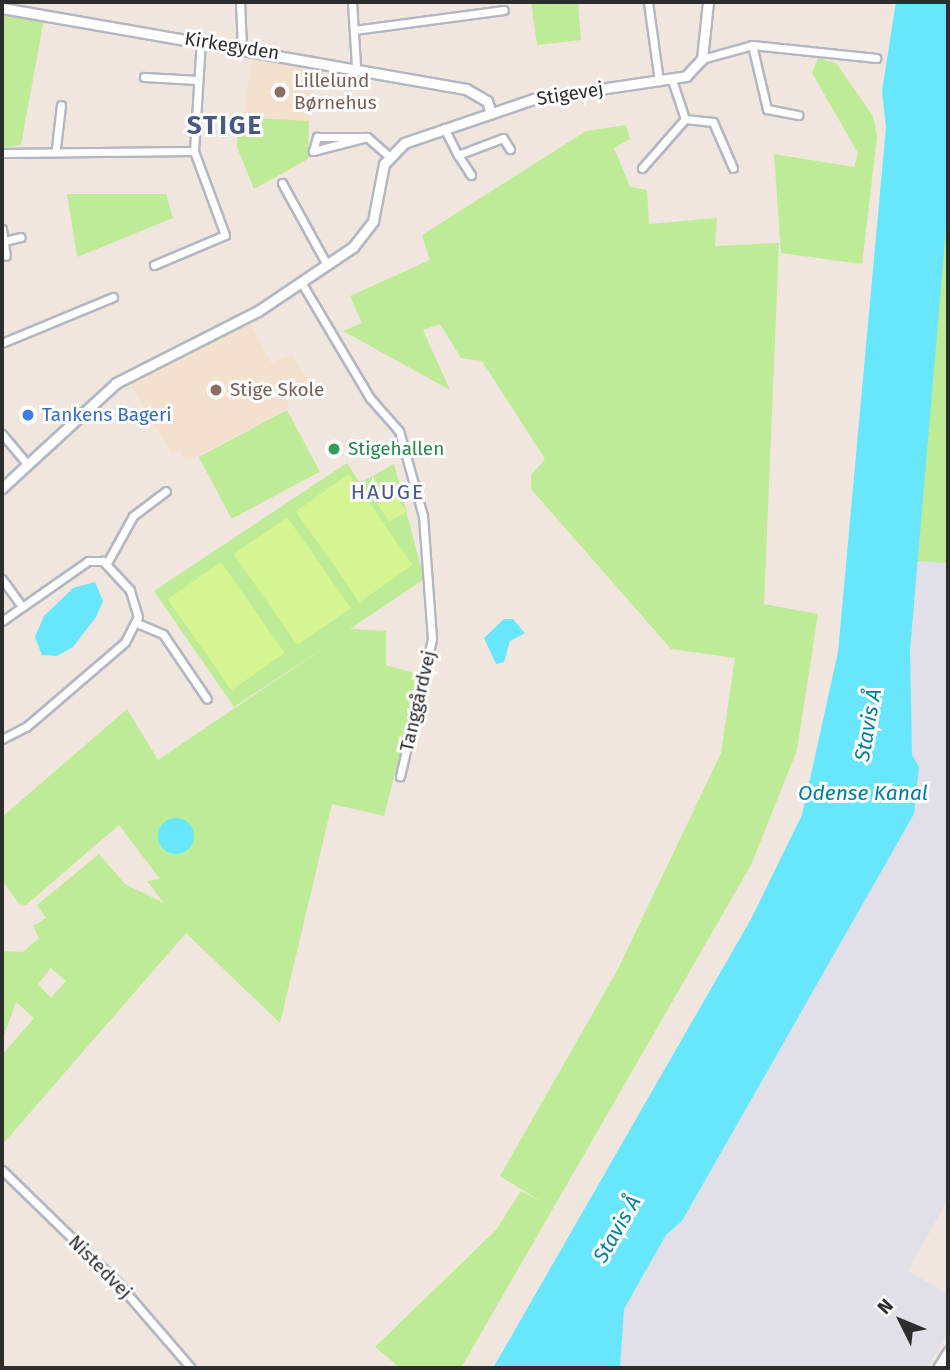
<!DOCTYPE html>
<html>
<head>
<meta charset="utf-8">
<style>
  body { margin:0 }
  #map { position:relative; width:950px; height:1370px; overflow:hidden; background:#f0e6de; font-family:"Fira Sans",sans-serif }
  div>[style] { position:absolute }
  .industrial>* { inset:0; background:#e1dfe8 }
  .education>* { inset:0; background:#f3e1cd; transform-origin:0 0 }
  .green>* { inset:0; background:#beeb96; transform-origin:0 0 }
  .pitch>* { inset:0; background:#d6f491; transform-origin:0 0 }
  .water>* { inset:0; background:#68e7fc }
  .round { border-radius:50% }
  .roads { filter:drop-shadow(2px 0 #b2b7c2) drop-shadow(-2px 0 #b2b7c2) drop-shadow(0 2px #b2b7c2) drop-shadow(0 -2px #b2b7c2) }
  .minor>* { height:7px; margin:-3.5px; padding:0 3.5px; transform-origin:3.5px; border-radius:3.5px; background:#fff }
  .tertiary>* { height:9px; margin:-4.5px; padding:0 4.5px; transform-origin:4.5px; border-radius:4.5px; background:#fff }
  .dots>* { width:19px; height:19px; translate:-50% -50%; box-sizing:border-box; border:4px solid #fff; border-radius:50% }
  span { translate:-50% -50%; white-space:nowrap; text-align:center; line-height:1.15; -webkit-text-stroke:6px #fff; paint-order:stroke }
  .street-label { font-size:19px; color:#2d2d2d }
  .education-label { font-size:19px; color:#785e54 }
  .left { translate:0 -50%; text-align:left }
  .shop-label { font-size:19px; color:#366cbe }
  .leisure-label { font-size:19px; color:#27864d }
  .neighbourhood-label { font-size:21px; color:#485a84; letter-spacing:2px }
  .water-label { font-size:21px; color:#027d9e; font-style:italic }
  .district-label { font-size:26px; color:#485a84; font-weight:700; letter-spacing:2px }
  .frame { position:absolute; inset:0; border:4px solid #2d2d2d; pointer-events:none }
  .north { position:absolute; left:866px; top:1286px; width:70px; height:70px; -webkit-text-stroke:5px #fff; paint-order:stroke; rotate:313deg; font-size:19px; font-weight:700; line-height:28px; text-align:center; color:#2d2d2d }
  .north::after { content:''; display:block; margin:auto; width:24px; height:32px; background:#2d2d2d; clip-path:polygon(50% 0,100% 100%,50% 72%,0 100%) }
</style>
</head>
<body>
<div id="map">
  <div class="industrial">
    <i style="clip-path:polygon(914px 561px,948px 563px,948px 1199px,908px 1271px,948px 1294px,948px 1333px,927px 1368px,620px 1368px,624px 1309px,666px 1235px,682px 1221px,914px 814px,909px 691px)"></i>
  </div>
  <div class="education">
    <i style="left:252px;top:56px;width:65px;height:62px;rotate:8deg"></i>
    <i style="clip-path:polygon(250px 322px,271px 363px,292px 354px,310px 383px,285px 397px,289px 408px,186px 462px,179px 450px,172px 454px,130px 383px)"></i>
  </div>
  <div class="green">
    <i style="clip-path:polygon(531px 2px,578px 2px,581px 40px,537px 45px)"></i>
    <i style="clip-path:polygon(2px 13px,44px 19px,21px 145px,2px 148px)"></i>
    <i style="clip-path:polygon(818px 58px,836px 63px,873px 116px,877px 137px,862px 264px,781px 253px,774px 154px,854px 167px,858px 153px,812px 73px)"></i>
    <i style="clip-path:polygon(238px 117px,309px 121px,308px 159px,254px 189px,237px 147px)"></i>
    <i style="clip-path:polygon(626px 125px,630px 139px,614px 148px,630px 187px,647px 190px,649px 224px,717px 218px,715px 246px,779px 243px,764px 604px,818px 614px,797px 750px,751px 865px,461px 1368px,400px 1368px,375px 1347px,496px 1230px,521px 1191px,542px 1202px,500px 1176px,618px 969px,721px 753px,735px 658px,671px 649px,531px 489px,531px 475px,545px 459px,482px 361px,461px 358px,440px 324px,423px 330px,450px 390px,343px 331px,362px 323px,350px 296px,430px 260px,422px 235px,586px 131px)"></i>
    <i style="clip-path:polygon(67px 194px,166px 194px,173px 218px,77px 257px)"></i>
    <i style="clip-path:polygon(948px 205px,948px 563px,914px 561px)"></i>
    <i style="left:287px;top:410px;width:70px;height:100px;rotate:62deg"></i>
    <i style="clip-path:polygon(evenodd,347px 463px,360px 483px,394px 464px,424px 579px,350px 629px,386px 631px,386px 665px,421px 675px,384px 816px,332px 804px,280px 1023px,186px 933px,2px 1145px,2px 1055px,34px 1018px,16px 1002px,2px 1041px,2px 951px,23px 952px,39px 938px,33px 926px,46px 918px,37px 905px,99px 854px,125px 884px,164px 903px,147px 881px,160px 879px,119px 825px,26px 905px,19px 904px,2px 880px,2px 817px,127px 709px,158px 760px,337px 639px,234px 707px,154px 591px,347px 463px,51px 968px,66px 981px,51px 998px,38px 984px,51px 968px)"></i>
  </div>
  <div class="pitch">
    <i style="left:349px;top:474px;width:111px;height:65px;rotate:55deg"></i>
    <i style="left:387px;top:481px;width:36px;height:20px;rotate:58deg"></i>
    <i style="left:287px;top:517px;width:111px;height:65px;rotate:55deg"></i>
    <i style="left:221px;top:562px;width:111px;height:65px;rotate:55deg"></i>
  </div>
  <div class="water">
    <i style="clip-path:polygon(896px 2px,948px 2px,948px 205px,910px 651px,912px 755px,919px 767px,914px 814px,682px 1221px,666px 1235px,624px 1309px,620px 1368px,493px 1368px,751px 919px,802px 815px,838px 652px,886px 127px,882px 91px)"></i>
    <i style="clip-path:polygon(95px 582px,103px 601px,96px 617px,73px 647px,57px 656px,42px 655px,35px 637px,44px 616px,73px 588px)"></i>
    <i style="clip-path:polygon(504px 619px,513px 619px,525px 633px,510px 641px,504px 662px,496px 664px,484px 638px)"></i>
    <i class="round" style="left:158px;top:818px;width:36px;height:36px"></i>
  </div>
  <div class="roads">
    <div class="minor">
      <i style="left:240px;top:2px;width:46px;rotate:87.5deg"></i>
      <i style="left:352px;top:2px;width:64px;rotate:86.4deg"></i>
      <i style="left:648px;top:2px;width:80px;rotate:82.1deg"></i>
      <i style="left:354px;top:30px;width:151px;rotate:-7.6deg"></i>
      <i style="left:752px;top:45px;width:66px;rotate:76.8deg"></i>
      <i style="left:767px;top:109px;width:32px;rotate:11deg"></i>
      <i style="left:702px;top:59px;width:52px;rotate:-15.6deg"></i>
      <i style="left:752px;top:45px;width:125px;rotate:6deg"></i>
      <i style="left:144px;top:77px;width:54px;rotate:3.2deg"></i>
      <i style="left:685px;top:119px;width:28px;rotate:6deg"></i>
      <i style="left:713px;top:122px;width:50px;rotate:66.5deg"></i>
      <i style="left:444px;top:128px;width:30px;rotate:63deg"></i>
      <i style="left:367px;top:137px;width:56px;rotate:165.5deg"></i>
      <i style="left:313px;top:151px;width:15px;rotate:-74deg"></i>
      <i style="left:317px;top:137px;width:50px"></i>
      <i style="left:367px;top:137px;width:29px;rotate:41deg"></i>
      <i style="left:56px;top:148px;width:43px;rotate:-83.4deg"></i>
      <i style="left:2px;top:153px;width:192px;rotate:-0.6deg"></i>
      <i style="left:642px;top:168px;width:65px;rotate:-48.7deg"></i>
      <i style="left:685px;top:119px;width:41px;rotate:-108.4deg"></i>
      <i style="left:471px;top:175px;width:24px;rotate:-123deg"></i>
      <i style="left:458px;top:155px;width:48px;rotate:-20.7deg"></i>
      <i style="left:503px;top:138px;width:13px;rotate:58deg"></i>
      <i style="left:282px;top:183px;width:94px;rotate:61.2deg"></i>
      <i style="left:2px;top:229px;width:27px;rotate:82deg"></i>
      <i style="left:4px;top:241px;width:17px;rotate:-13deg"></i>
      <i style="left:154px;top:265px;width:77px;rotate:-22.9deg"></i>
      <i style="left:225px;top:235px;width:90px;rotate:-110.3deg"></i>
      <i style="left:194px;top:151px;width:110px;rotate:-86.4deg"></i>
      <i style="left:301px;top:282px;width:135px;rotate:59.3deg"></i>
      <i style="left:370px;top:398px;width:44px;rotate:48.7deg"></i>
      <i style="left:399px;top:431px;width:88px;rotate:74.2deg"></i>
      <i style="left:423px;top:516px;width:123px;rotate:85.8deg"></i>
      <i style="left:432px;top:639px;width:141px;rotate:103.1deg"></i>
      <i style="left:2px;top:343px;width:120px;rotate:-22.5deg"></i>
      <i style="left:2px;top:434px;width:38px;rotate:50deg"></i>
      <i style="left:107px;top:563px;width:54px;rotate:-61deg"></i>
      <i style="left:133px;top:516px;width:41px;rotate:-37.1deg"></i>
      <i style="left:2px;top:579px;width:34px;rotate:54deg"></i>
      <i style="left:22px;top:607px;width:24px;rotate:145deg"></i>
      <i style="left:137px;top:623px;width:28px;rotate:23deg"></i>
      <i style="left:163px;top:634px;width:78px;rotate:55.9deg"></i>
      <i style="left:2px;top:739px;width:27px;rotate:-27deg"></i>
      <i style="left:26px;top:727px;width:130px;rotate:-40.6deg"></i>
      <i style="left:125px;top:642px;width:28px;rotate:-63deg"></i>
      <i style="left:138px;top:617px;width:28px;rotate:-107deg"></i>
      <i style="left:130px;top:590px;width:40px;rotate:-133deg"></i>
      <i style="left:103px;top:561px;width:15px;rotate:180deg"></i>
      <i style="left:88px;top:561px;width:80px;rotate:145.1deg"></i>
      <i style="left:2px;top:1170px;width:161px;rotate:44.2deg"></i>
      <i style="left:117px;top:1282px;width:113px;rotate:49.3deg"></i>
    </div>
    <div class="tertiary">
      <i style="left:2px;top:8px;width:471px;rotate:9.9deg"></i>
      <i style="left:466px;top:89px;width:24px;rotate:30deg"></i>
      <i style="left:487px;top:101px;width:13px;rotate:72deg"></i>
      <i style="left:2px;top:488px;width:155px;rotate:-42.6deg"></i>
      <i style="left:116px;top:383px;width:159px;rotate:-26.9deg"></i>
      <i style="left:258px;top:311px;width:115px;rotate:-34deg"></i>
      <i style="left:353px;top:247px;width:33px;rotate:-52deg"></i>
      <i style="left:373px;top:221px;width:58px;rotate:-79.1deg"></i>
      <i style="left:384px;top:164px;width:29px;rotate:-46deg"></i>
      <i style="left:404px;top:143px;width:136px;rotate:-18.8deg"></i>
      <i style="left:533px;top:99px;width:155px;rotate:-8.5deg"></i>
      <i style="left:686px;top:76px;width:23px;rotate:-47deg"></i>
      <i style="left:702px;top:59px;width:57px;rotate:-84deg"></i>
      <i style="left:938px;top:1368px;width:19px;rotate:-58deg"></i>
    </div>
  </div>
  <div class="dots">
    <i style="left:280px;top:92px;background:#8d6e63"></i>
    <i style="left:216px;top:390px;background:#8d6e63"></i>
    <i style="left:28px;top:415px;background:#3f7fe0"></i>
    <i style="left:334px;top:449px;background:#2e9e5b"></i>
  </div>
  <div class="street-label">
    <span style="left:232px;top:46px;rotate:9deg">Kirkegyden</span>
    <span style="left:570px;top:94px;rotate:-9deg">Stigevej</span>
    <span style="left:418px;top:701px;rotate:-77deg">Tanggårdvej</span>
    <span style="left:100px;top:1267px;rotate:45deg">Nistedvej</span>
  </div>
  <div class="education-label">
    <span class="left" style="left:294px;top:92px">Lillelund<br>Børnehus</span>
    <span class="left" style="left:230px;top:390px">Stige Skole</span>
  </div>
  <div class="shop-label">
    <span class="left" style="left:42px;top:415px">Tankens Bageri</span>
  </div>
  <div class="leisure-label">
    <span class="left" style="left:348px;top:449px">Stigehallen</span>
  </div>
  <div class="neighbourhood-label">
    <span style="left:388px;top:492px">HAUGE</span>
  </div>
  <div class="water-label">
    <span style="left:868px;top:725px;rotate:-80deg">Stavis Å</span>
    <span style="left:863px;top:793px">Odense Kanal</span>
    <span style="left:617px;top:1229px;rotate:-60deg">Stavis Å</span>
  </div>
  <div class="district-label">
    <span style="left:225px;top:126px">STIGE</span>
  </div>
  <div class="frame"></div>
  <div class="north">N</div>
</div>
</body>
</html>
